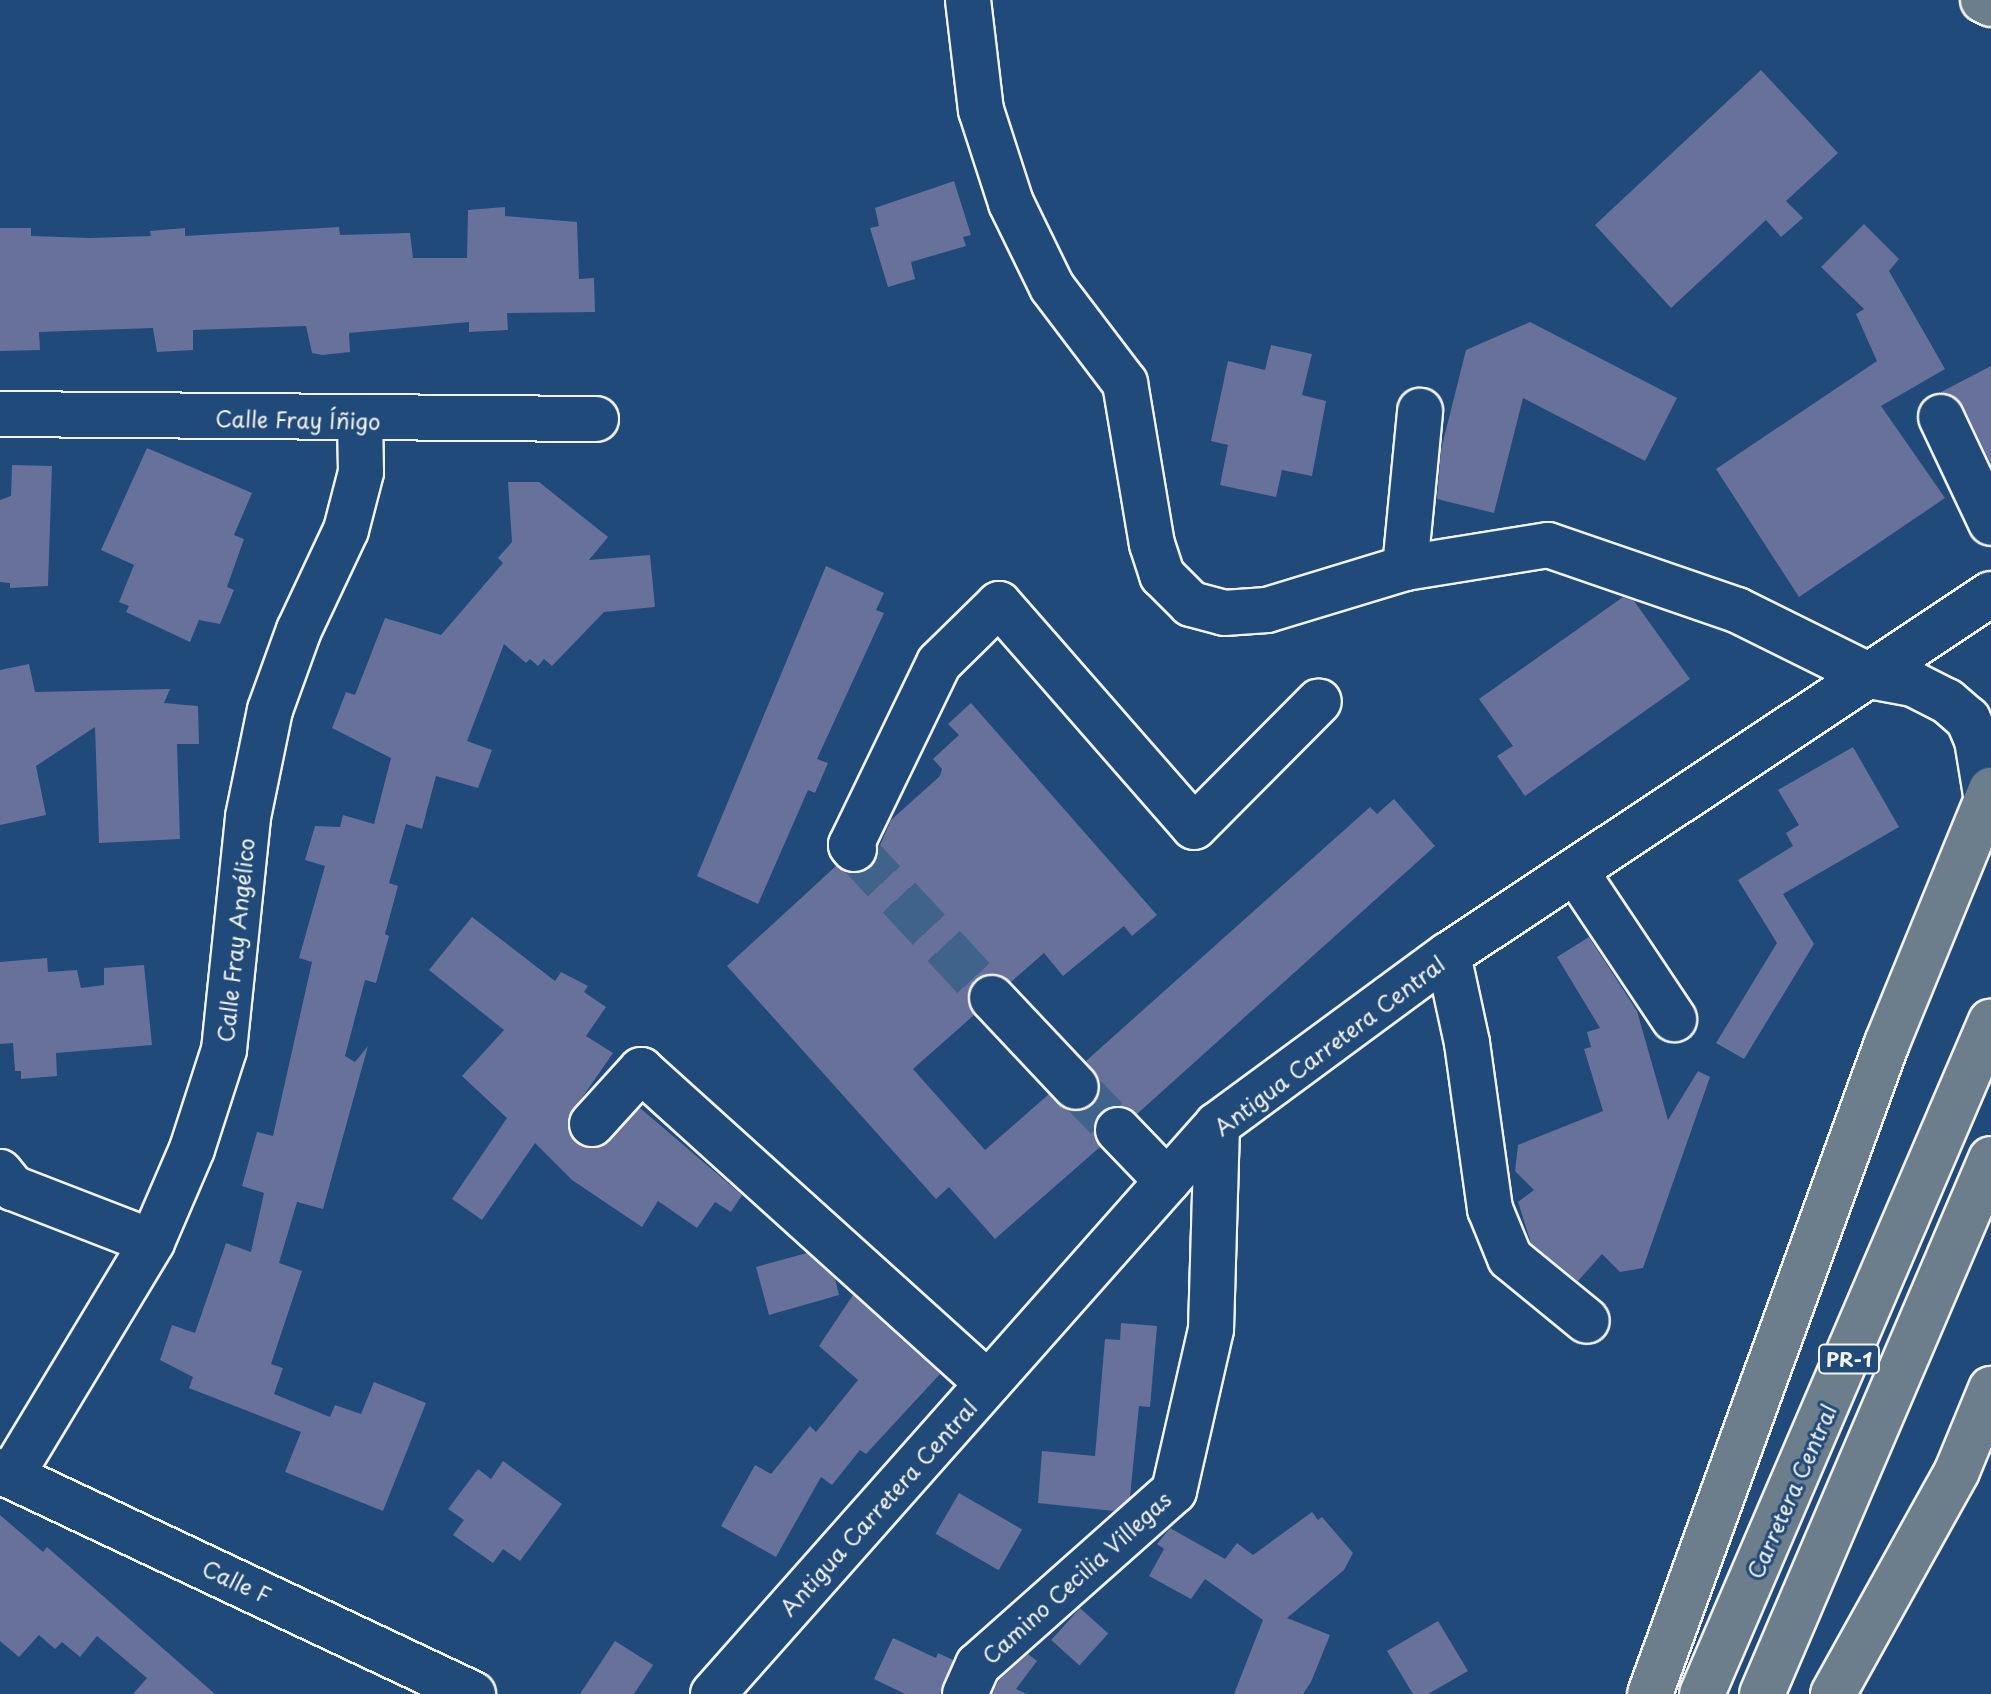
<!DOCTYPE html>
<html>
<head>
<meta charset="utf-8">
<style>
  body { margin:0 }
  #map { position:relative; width:1991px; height:1694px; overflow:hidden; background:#1f4a7a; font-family:"Playpen Sans",sans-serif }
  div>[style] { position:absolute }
  .building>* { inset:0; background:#67719a; transform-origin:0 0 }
  .minor-tunnel>* { height:44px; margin-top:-22px; transform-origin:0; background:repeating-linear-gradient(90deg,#3f638a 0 44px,transparent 0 66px) }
  .roads { filter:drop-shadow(2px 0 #f4f1e8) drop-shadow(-2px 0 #f4f1e8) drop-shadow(0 2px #f4f1e8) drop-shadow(0 -2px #f4f1e8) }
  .minor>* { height:44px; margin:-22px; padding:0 22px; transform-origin:22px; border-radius:22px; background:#1f4a7a }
  .highway>* { height:44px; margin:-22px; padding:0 22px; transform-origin:22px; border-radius:22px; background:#6c7d8b }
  span { translate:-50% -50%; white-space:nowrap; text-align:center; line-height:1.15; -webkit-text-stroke:6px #1f4a7a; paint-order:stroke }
  .shield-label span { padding:2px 6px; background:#1f4a7a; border:2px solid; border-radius:6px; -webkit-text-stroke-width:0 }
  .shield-label { font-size:20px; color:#f4f1e8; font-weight:700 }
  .street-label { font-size:22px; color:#f4f1e8 }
</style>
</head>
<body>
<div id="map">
  <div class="building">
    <i style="clip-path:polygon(1761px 70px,1838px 153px,1786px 201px,1803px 218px,1781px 237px,1766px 220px,1671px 308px,1595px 225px)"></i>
    <i style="clip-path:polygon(954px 181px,971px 235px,963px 237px,966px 246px,911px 262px,915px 279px,888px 287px,870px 228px,879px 226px,875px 208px)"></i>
    <i style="clip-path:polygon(505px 207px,505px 216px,577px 222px,579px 279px,594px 278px,595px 312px,507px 313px,508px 330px,469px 332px,469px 322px,349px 333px,350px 352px,322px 355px,312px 353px,306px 326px,193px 330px,193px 350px,157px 352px,153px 328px,39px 332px,40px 350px,0 351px,0 228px,31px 228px,31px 236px,90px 238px,151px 236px,150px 231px,185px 228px,185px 236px,339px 227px,340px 235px,410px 233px,413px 258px,467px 258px,468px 210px)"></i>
    <i style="clip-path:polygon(1864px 224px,1899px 259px,1889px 271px,1945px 369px,1881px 406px,1945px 498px,1799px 597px,1716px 469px,1877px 361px,1856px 314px,1864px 309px,1821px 267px)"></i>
    <i style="clip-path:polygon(1530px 322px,1677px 398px,1645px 461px,1523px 398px,1494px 513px,1437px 499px,1441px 450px,1466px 350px)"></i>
    <i style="clip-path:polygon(1271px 345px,1312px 354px,1302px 395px,1326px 401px,1312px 476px,1282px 470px,1276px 497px,1220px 485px,1228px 445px,1211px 441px,1228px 361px,1265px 370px)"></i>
    <i style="clip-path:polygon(1991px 366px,1991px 464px,1963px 406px,1941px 392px)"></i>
    <i style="clip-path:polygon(147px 448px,252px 493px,234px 535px,244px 539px,227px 587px,234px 590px,220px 624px,199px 620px,190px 642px,126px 612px,129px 606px,119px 602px,134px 565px,101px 550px)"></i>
    <i style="clip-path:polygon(12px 465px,52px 466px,48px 586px,10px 588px,10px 583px,0 582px,0 500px,11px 496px)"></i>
    <i style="clip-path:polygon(508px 482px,539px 482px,608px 537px,589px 560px,650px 555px,655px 607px,604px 612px,552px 666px,544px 659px,538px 666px,530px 659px,526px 663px,504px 644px,467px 741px,492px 750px,478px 788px,436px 776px,422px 829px,406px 824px,389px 883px,398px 886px,385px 934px,389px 936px,376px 983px,365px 980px,345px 1056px,355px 1062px,368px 1046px,323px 1209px,297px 1202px,279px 1263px,302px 1271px,271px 1364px,283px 1368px,274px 1394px,330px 1417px,335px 1405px,361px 1414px,374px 1382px,426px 1403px,383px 1511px,285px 1472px,301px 1432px,189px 1388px,193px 1377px,160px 1360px,172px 1325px,195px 1333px,226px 1243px,251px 1252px,264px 1193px,242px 1186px,257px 1132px,273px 1136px,312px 962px,299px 958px,325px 866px,305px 860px,315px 826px,340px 827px,343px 815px,374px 824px,391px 758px,332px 728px,346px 692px,355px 695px,385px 618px,441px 635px,503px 563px,498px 558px,512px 542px)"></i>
    <i style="clip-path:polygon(826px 566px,884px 593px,876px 610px,884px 613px,817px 759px,828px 763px,815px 793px,808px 790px,758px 904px,697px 876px)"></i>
    <i style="clip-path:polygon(1623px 597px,1634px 601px,1690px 679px,1525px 796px,1497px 756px,1513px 746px,1479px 699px)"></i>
    <i style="clip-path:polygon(29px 664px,35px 692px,170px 689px,164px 703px,198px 706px,199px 744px,177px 744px,180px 839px,99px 843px,95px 727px,36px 766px,46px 815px,0 825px,0 670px)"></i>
    <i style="clip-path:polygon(971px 703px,1157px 915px,1132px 936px,1124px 926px,1063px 976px,1044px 953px,1011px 982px,998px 974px,974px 980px,968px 1003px,974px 1015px,913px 1069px,985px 1150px,1049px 1094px,1070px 1111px,1093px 1106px,1100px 1082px,1086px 1061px,1370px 807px,1377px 814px,1394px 799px,1435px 846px,1137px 1114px,1124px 1106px,1101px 1112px,1094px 1124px,1100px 1147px,995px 1239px,949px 1187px,936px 1199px,727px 966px,836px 866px,856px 874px,870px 868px,891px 820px,940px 776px,942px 769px,933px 759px,959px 735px,948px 724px)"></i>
    <i style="clip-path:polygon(1853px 747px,1899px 827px,1783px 894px,1814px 944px,1744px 1059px,1716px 1043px,1777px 943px,1738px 880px,1793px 846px,1786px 833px,1799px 825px,1778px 790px)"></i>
    <i style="clip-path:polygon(472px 917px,555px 981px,561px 972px,588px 986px,584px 992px,606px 1007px,586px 1036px,613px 1053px,568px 1118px,575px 1142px,600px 1147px,640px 1108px,742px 1195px,731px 1212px,715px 1202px,697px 1228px,658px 1201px,642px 1227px,572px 1180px,535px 1143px,482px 1220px,452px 1199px,507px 1118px,462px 1076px,504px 1030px,429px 970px)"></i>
    <i style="clip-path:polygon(1589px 937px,1637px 1011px,1668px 1120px,1698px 1071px,1710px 1077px,1643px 1268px,1620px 1272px,1602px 1254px,1578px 1281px,1531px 1243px,1518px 1202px,1534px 1190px,1515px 1171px,1518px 1145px,1603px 1111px,1584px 1049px,1591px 1047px,1587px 1032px,1600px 1028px,1557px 957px)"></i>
    <i style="clip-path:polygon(47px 958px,48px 972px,77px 970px,81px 988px,104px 985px,104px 968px,144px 965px,152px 1045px,56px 1053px,57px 1076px,21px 1079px,21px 1071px,15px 1071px,13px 1043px,0 1044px,0 962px)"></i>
    <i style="clip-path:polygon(807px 1253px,835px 1279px,839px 1295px,769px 1315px,756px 1267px)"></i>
    <i style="clip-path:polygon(853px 1295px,940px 1374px,866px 1454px,860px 1450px,832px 1485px,821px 1477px,776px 1557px,721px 1526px,755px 1465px,771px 1474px,810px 1426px,816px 1432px,858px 1380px,819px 1346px)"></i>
    <i style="clip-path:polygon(1121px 1323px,1157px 1326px,1150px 1407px,1139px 1406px,1130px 1497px,1114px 1511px,1038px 1503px,1042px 1451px,1095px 1456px,1105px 1339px,1120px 1340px)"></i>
    <i style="clip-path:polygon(503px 1461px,562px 1504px,520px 1561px,503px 1549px,493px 1563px,453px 1535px,464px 1520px,448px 1509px,478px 1469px,491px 1479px)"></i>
    <i style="left:959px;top:1493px;width:73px;height:47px;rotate:30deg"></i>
    <i style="clip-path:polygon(1312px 1512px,1318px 1520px,1322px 1517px,1353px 1553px,1344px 1570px,1287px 1618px,1330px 1635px,1311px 1682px,1303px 1694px,1234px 1694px,1263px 1620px,1205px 1579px,1191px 1599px,1149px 1576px,1164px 1549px,1157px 1544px,1170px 1528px,1225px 1559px,1237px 1543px,1253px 1555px)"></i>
    <i style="clip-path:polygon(0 1515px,43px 1552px,47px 1547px,215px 1694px,133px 1694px,147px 1678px,97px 1636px,80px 1657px,62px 1642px,55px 1649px,39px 1635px,19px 1657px,0 1641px)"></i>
    <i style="left:1080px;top:1608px;width:38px;height:43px;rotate:42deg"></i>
    <i style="clip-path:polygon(1438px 1621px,1468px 1671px,1428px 1694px,1413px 1694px,1387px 1651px)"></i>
    <i style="clip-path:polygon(893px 1638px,936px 1658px,938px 1653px,953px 1660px,940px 1694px,905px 1694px,874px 1679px)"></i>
    <i style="clip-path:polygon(615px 1641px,653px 1665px,634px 1694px,580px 1694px)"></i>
    <i style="clip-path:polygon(1028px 1654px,1037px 1661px,1016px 1689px,1027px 1694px,992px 1694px,999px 1680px)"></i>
  </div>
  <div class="minor-tunnel">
    <i style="left:854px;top:849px;width:203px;rotate:47.2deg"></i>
    <i style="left:1076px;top:1087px;width:60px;rotate:45.7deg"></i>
  </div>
  <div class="roads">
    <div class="minor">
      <i style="left:968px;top:0;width:111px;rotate:83.3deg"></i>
      <i style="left:981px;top:110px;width:98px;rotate:72.1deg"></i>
      <i style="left:1011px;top:203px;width:93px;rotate:64deg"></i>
      <i style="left:1052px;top:287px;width:121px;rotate:52.8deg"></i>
      <i style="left:1125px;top:383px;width:163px;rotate:80.5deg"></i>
      <i style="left:1152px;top:544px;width:33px;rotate:72deg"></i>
      <i style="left:1162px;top:575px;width:41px;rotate:45deg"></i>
      <i style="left:1191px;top:604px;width:34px;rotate:15deg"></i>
      <i style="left:1224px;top:613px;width:43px;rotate:-4deg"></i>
      <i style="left:1267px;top:610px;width:144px;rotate:-16.9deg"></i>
      <i style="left:1405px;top:568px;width:145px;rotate:-9.1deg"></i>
      <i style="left:1548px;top:545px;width:200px;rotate:19deg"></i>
      <i style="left:1737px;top:610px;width:148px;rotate:26.4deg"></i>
      <i style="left:1870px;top:676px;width:44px;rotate:10.5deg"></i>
      <i style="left:1913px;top:684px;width:38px;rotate:27deg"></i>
      <i style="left:1947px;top:701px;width:28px;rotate:41deg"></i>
      <i style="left:1968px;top:719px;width:23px;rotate:67deg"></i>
      <i style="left:1977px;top:740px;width:62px;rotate:80.7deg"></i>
      <i style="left:0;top:414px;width:596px;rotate:0.48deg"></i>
      <i style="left:1941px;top:417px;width:117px;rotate:64.7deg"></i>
      <i style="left:1405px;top:568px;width:158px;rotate:-84.5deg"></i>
      <i style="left:854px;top:849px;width:5px;rotate:-127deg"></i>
      <i style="left:851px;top:845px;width:202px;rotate:-64.2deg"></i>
      <i style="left:939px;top:663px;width:84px;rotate:-44.5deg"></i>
      <i style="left:999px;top:604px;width:296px;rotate:48.8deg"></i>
      <i style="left:1194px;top:827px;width:177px;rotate:-45.2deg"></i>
      <i style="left:1576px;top:872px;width:177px;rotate:56.3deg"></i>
      <i style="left:1448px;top:955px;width:90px;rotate:77.8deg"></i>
      <i style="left:1467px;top:1043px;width:168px;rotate:82.1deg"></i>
      <i style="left:1490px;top:1209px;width:53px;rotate:67.8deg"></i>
      <i style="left:1510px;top:1258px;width:99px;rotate:39.3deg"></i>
      <i style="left:992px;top:998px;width:122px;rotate:46.7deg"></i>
      <i style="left:592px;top:1124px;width:73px;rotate:-47.8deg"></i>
      <i style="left:641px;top:1070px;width:467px;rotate:42.1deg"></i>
      <i style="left:1118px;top:1130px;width:71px;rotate:46.1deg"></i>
      <i style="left:0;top:1172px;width:21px;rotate:51deg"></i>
      <i style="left:13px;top:1188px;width:149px;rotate:21.2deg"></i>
      <i style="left:0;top:1471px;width:523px;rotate:25.24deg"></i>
      <i style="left:11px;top:1476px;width:273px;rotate:-58.9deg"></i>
      <i style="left:152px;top:1242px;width:101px;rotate:-66.7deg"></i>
      <i style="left:192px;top:1149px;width:104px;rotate:-72.1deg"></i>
      <i style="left:224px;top:1050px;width:234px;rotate:-84.1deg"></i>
      <i style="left:248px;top:817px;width:109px;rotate:-78.4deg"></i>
      <i style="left:270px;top:710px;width:85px;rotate:-70.1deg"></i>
      <i style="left:299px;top:630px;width:110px;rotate:-64.8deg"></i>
      <i style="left:346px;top:530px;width:60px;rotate:-75.5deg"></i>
      <i style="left:361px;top:472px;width:52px;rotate:-91.1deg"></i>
      <i style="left:713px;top:1694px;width:760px;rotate:-48.47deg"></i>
      <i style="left:1217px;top:1125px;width:287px;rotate:-36.4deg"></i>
      <i style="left:1448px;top:955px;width:652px;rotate:-33.62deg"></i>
      <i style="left:965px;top:1694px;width:32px;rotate:-66deg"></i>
      <i style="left:978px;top:1665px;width:262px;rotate:-41.6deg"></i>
      <i style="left:1174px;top:1491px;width:166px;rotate:-77.1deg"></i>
      <i style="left:1211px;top:1329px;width:204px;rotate:-88.3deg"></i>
    </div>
    <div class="highway">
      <i style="left:1983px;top:0;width:9px;rotate:27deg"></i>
      <i style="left:1650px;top:1694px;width:693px;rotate:-70deg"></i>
      <i style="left:1887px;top:1043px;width:274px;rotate:-67.7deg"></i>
      <i style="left:1702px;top:1694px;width:732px;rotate:-66.76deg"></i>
      <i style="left:1762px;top:1694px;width:582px;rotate:-66.83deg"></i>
      <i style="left:1833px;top:1694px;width:255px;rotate:-60.9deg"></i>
      <i style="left:1957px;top:1471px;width:89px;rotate:-67.5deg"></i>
    </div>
  </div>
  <div class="shield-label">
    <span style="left:1849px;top:1359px">PR-1</span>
  </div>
  <div class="street-label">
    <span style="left:298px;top:419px;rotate:1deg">Calle Fray Íñigo</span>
    <span style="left:235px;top:940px;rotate:-84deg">Calle Fray Angélico</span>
    <span style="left:1329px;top:1045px;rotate:-37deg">Antigua Carretera Central</span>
    <span style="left:1791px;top:1491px;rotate:-66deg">Carretera Central</span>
    <span style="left:878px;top:1507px;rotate:-48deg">Antigua Carretera Central</span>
    <span style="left:1076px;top:1577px;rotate:-42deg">Camino Cecilia Villegas</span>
    <span style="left:237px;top:1581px;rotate:25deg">Calle F</span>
  </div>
</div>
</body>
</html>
